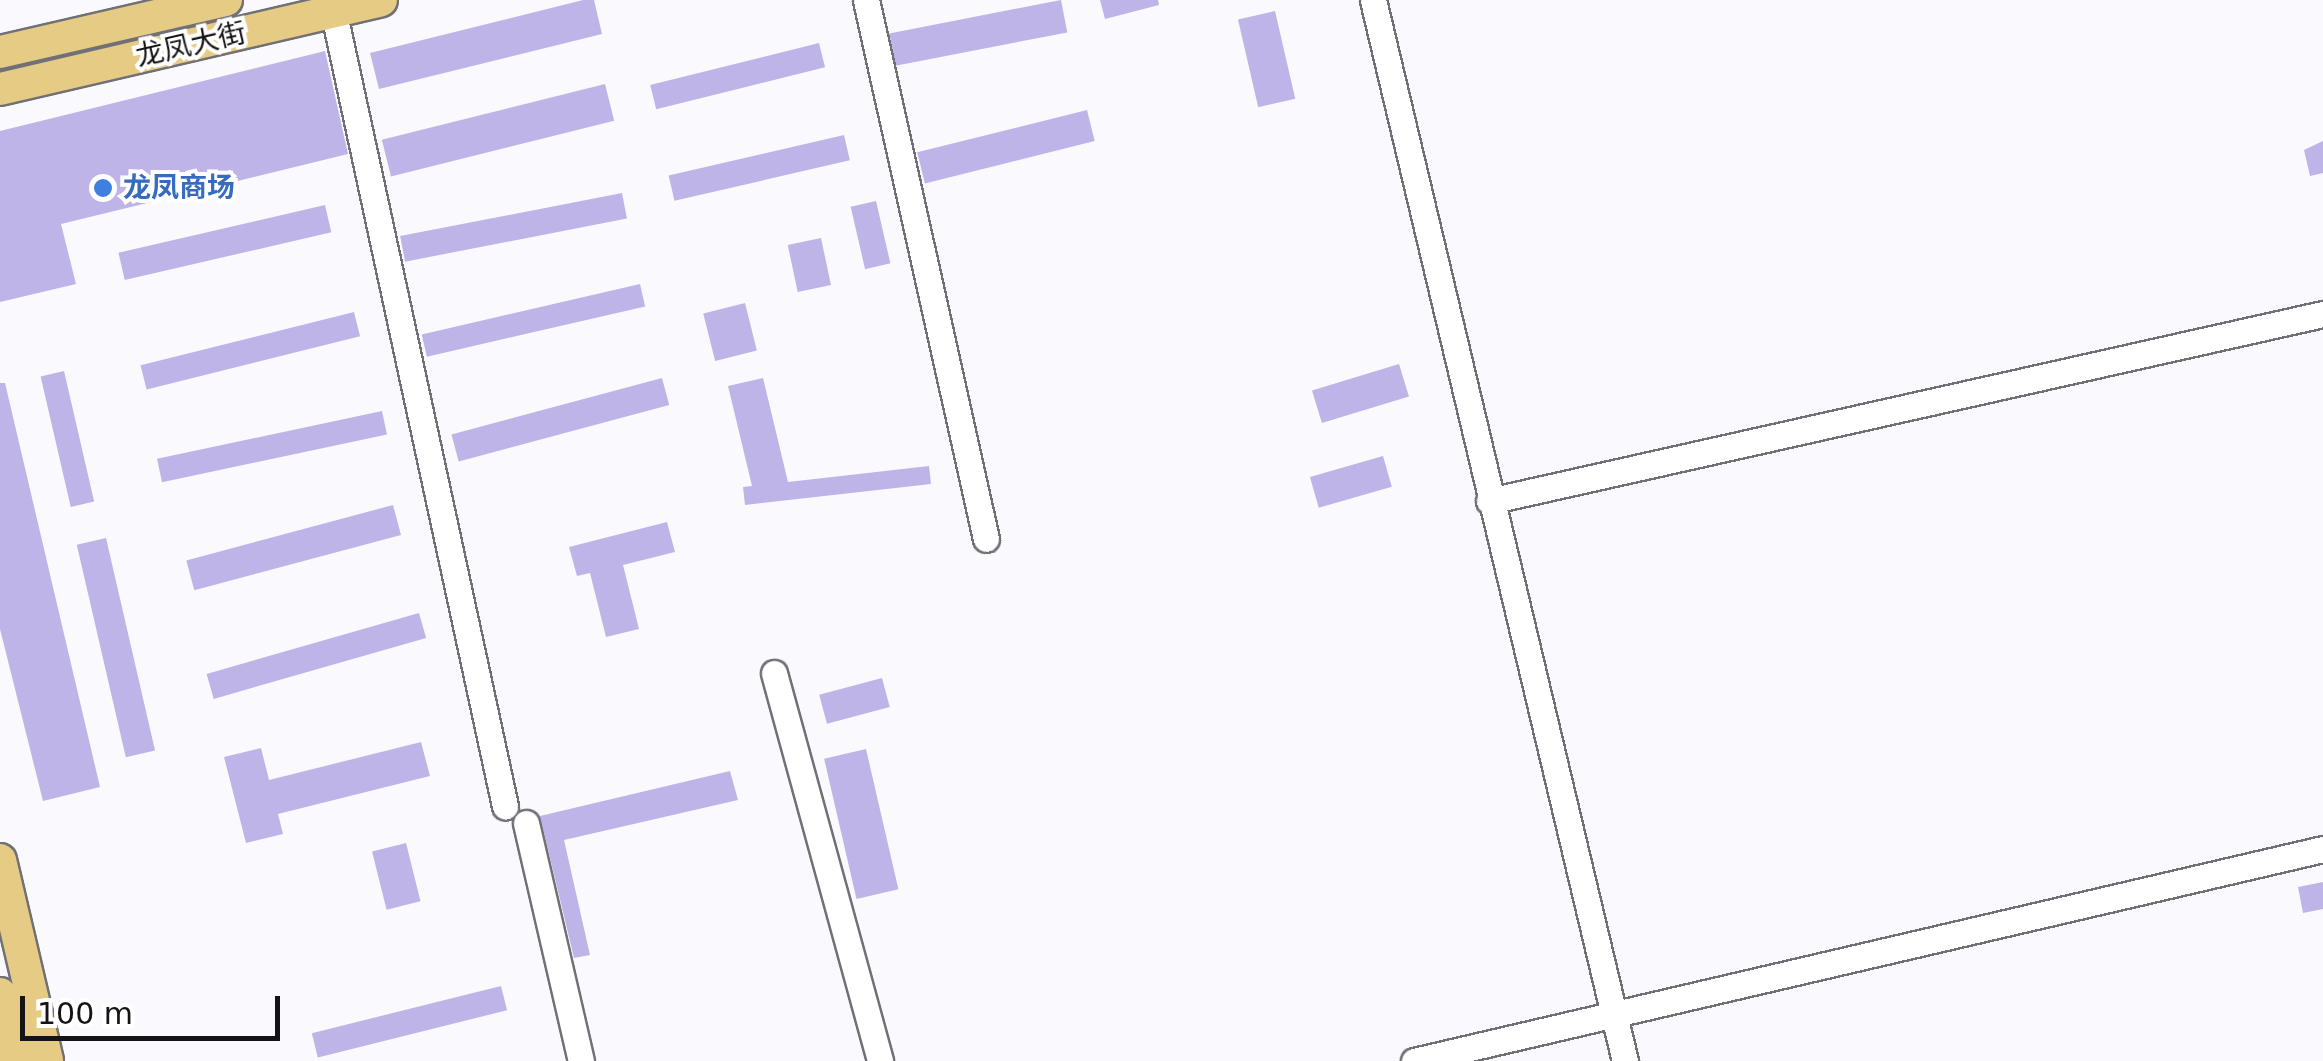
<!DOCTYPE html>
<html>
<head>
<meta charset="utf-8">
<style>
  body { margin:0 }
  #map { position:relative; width:2323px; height:1061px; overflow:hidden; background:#faf9fe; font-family:"DejaVu Sans","Noto Sans SC",sans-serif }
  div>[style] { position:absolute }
  .building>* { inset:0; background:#bfb4e7; transform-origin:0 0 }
  .roads { filter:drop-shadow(2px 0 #717077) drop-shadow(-2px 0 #717077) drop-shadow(0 2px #717077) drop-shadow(0 -2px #717077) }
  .minor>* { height:25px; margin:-12.5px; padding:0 12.5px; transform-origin:12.5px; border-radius:12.5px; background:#fff }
  .major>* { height:32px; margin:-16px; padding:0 16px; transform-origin:16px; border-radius:16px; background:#e6cb85 }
  .dots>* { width:28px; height:28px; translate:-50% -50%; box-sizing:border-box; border:5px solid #fff; border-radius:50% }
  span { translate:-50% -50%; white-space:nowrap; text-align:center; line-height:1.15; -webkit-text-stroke:8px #fff; paint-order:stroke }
  .street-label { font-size:28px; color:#141316 }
  .shop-label { font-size:28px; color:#366cbe; font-weight:700 }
  .left { translate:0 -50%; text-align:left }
  .scale { position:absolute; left:20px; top:996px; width:260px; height:45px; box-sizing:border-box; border:5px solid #141316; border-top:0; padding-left:12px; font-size:30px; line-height:35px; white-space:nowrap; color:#141316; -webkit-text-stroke:8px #fff; paint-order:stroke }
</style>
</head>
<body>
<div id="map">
  <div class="building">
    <i style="clip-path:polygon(583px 0,594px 0,602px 34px,379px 89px,370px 53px)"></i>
    <i style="left:1061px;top:0;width:33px;height:175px;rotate:79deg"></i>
    <i style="clip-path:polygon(1100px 0,1158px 0,1159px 5px,1105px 19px)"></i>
    <i style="left:1275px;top:11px;width:90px;height:38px;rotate:77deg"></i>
    <i style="left:819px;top:43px;width:25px;height:174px;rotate:76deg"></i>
    <i style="clip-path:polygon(325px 51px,348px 154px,61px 224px,76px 284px,0 302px,0 131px)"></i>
    <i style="left:605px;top:84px;width:38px;height:230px;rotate:76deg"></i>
    <i style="left:1087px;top:110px;width:32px;height:175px;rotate:76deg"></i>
    <i style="left:844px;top:135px;width:26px;height:180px;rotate:77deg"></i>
    <i style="clip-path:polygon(2323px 141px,2323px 173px,2310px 176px,2304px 150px)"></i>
    <i style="left:622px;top:193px;width:26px;height:226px;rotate:79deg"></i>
    <i style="left:876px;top:201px;width:64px;height:26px;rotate:77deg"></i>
    <i style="left:325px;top:205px;width:28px;height:212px;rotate:77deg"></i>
    <i style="left:821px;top:238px;width:48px;height:34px;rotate:78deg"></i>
    <i style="left:640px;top:284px;width:23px;height:224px;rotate:77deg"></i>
    <i style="left:745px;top:303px;width:49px;height:43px;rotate:76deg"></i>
    <i style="left:354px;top:312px;width:25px;height:220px;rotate:76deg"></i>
    <i style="left:1399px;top:364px;width:34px;height:91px;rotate:73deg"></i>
    <i style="left:64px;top:371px;width:134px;height:24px;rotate:77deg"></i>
    <i style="left:662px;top:378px;width:28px;height:218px;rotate:75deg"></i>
    <i style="clip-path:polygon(763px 378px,788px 482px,929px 466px,931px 484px,745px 505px,743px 487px,752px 486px,728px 386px)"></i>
    <i style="clip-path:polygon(0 383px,5px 383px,100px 787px,43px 801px,0 629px)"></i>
    <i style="left:382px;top:411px;width:24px;height:230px;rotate:78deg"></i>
    <i style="left:1383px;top:456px;width:32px;height:76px;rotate:74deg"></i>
    <i style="left:393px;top:505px;width:31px;height:214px;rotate:75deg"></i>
    <i style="clip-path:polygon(667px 522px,675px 552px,623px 565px,639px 629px,606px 637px,590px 573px,577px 576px,569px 547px)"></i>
    <i style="left:106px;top:538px;width:218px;height:30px;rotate:77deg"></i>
    <i style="left:419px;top:613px;width:26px;height:221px;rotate:74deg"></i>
    <i style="left:882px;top:678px;width:30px;height:65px;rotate:75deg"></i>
    <i style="clip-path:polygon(421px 742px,430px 776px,278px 814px,283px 834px,246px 843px,224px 757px,261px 748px,269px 780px)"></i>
    <i style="left:866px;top:749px;width:144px;height:43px;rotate:77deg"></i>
    <i style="clip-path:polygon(730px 771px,738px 800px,564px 840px,590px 955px,574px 958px,540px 816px)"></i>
    <i style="left:406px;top:843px;width:60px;height:35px;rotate:76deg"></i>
    <i style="clip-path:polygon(2323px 882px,2323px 909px,2303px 913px,2298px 887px)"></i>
    <i style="left:501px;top:986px;width:25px;height:195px;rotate:76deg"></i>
  </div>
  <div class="roads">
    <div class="minor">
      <i style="left:331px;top:0;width:825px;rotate:77.82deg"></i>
      <i style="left:866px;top:0;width:552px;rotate:77.45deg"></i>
      <i style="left:1373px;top:0;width:1091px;rotate:76.64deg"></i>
      <i style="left:1489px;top:501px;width:855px;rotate:-12.64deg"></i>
      <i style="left:774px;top:673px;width:402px;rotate:74.7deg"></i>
      <i style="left:526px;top:823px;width:244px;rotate:77deg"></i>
      <i style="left:1414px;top:1061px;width:933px;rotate:-13.13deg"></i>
    </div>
    <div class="major">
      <i style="left:0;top:52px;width:232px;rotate:-13deg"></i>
      <i style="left:0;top:89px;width:391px;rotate:-13.1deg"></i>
      <i style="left:0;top:860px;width:206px;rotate:76.8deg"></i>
      <i style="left:0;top:994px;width:69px;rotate:76.6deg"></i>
    </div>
  </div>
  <div class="dots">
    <i style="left:103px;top:188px;background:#3f7fe0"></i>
  </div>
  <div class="street-label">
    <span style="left:191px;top:45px;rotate:-13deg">龙凤大街</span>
  </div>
  <div class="shop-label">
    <span class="left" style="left:123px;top:188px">龙凤商场</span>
  </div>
  <div class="scale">100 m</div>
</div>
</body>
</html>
